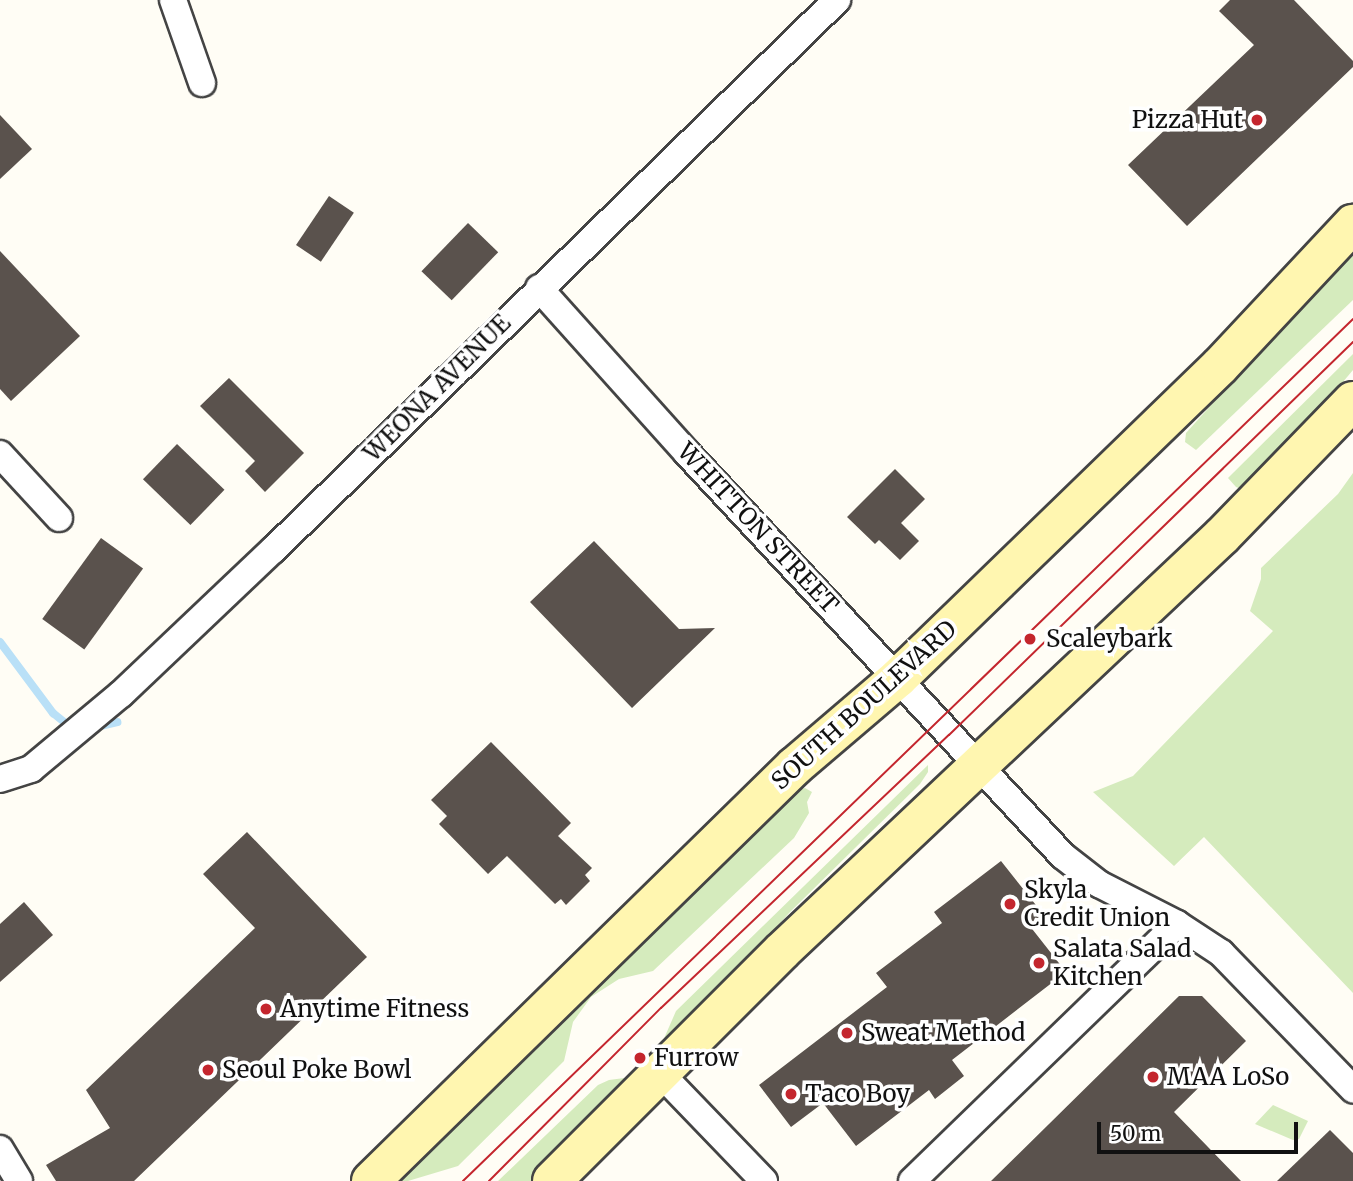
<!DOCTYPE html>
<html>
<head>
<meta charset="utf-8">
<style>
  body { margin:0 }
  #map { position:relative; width:1353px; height:1181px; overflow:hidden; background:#fffdf5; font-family:Merriweather,serif }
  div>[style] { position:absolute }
  .green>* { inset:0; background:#d5ebbd }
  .stream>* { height:8px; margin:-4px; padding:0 4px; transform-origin:4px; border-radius:4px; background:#b9e0f7 }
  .building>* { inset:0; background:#5a524d; transform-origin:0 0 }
  .roads { filter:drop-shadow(2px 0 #444) drop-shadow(-2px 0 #444) drop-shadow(0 2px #444) drop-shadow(0 -2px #444) }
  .minor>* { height:26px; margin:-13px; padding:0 13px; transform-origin:13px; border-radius:13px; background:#fff }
  .secondary>* { height:38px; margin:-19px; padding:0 19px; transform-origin:19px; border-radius:19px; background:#fff6b0 }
  .tram>* { height:2px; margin:-1px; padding:0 1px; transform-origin:1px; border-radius:1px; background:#c4262e }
  .dots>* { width:19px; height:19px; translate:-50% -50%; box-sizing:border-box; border:4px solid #fff; border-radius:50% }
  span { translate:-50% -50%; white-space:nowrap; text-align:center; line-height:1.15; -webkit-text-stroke:7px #fff; paint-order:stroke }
  .poi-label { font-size:24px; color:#111 }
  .right { translate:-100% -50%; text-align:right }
  .left { translate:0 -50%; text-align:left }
  .street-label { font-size:24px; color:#111 }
  .scale { position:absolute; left:1097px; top:1122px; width:201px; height:32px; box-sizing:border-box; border:4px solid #111; border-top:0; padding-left:9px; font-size:21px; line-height:24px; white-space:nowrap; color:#111; -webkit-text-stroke:5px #fff; paint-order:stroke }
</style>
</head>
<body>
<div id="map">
  <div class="green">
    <i style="clip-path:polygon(1353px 247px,1353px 300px,1196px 450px,1185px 442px,1186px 433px)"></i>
    <i style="clip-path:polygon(1353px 354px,1353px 370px,1310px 421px,1241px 489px,1236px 487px,1228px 478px)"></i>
    <i style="clip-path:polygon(1353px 473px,1353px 993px,1204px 837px,1174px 866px,1093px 792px,1133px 776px,1273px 631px,1250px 611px,1261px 579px,1261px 568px,1338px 494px)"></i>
    <i style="clip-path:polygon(928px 765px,928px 772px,920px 784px,790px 912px,639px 1078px,532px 1181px,498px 1181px,598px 1085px,609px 1080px,632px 1077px,659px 1050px,676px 1011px)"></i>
    <i style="clip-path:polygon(805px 788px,812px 792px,807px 802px,809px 813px,794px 838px,653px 971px,619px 979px,591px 997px,573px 1022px,564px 1061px,458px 1166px,408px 1181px,391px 1181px,798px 790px)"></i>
    <i style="clip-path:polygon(1273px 1105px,1308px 1121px,1299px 1139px,1293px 1140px,1255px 1124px)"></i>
  </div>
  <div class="stream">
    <i style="left:0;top:642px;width:89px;rotate:53.3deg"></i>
    <i style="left:53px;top:713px;width:27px;rotate:39deg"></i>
    <i style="left:96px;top:727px;width:22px;rotate:-13deg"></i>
  </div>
  <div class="building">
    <i style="clip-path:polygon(1230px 0,1294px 0,1353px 61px,1353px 67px,1187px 226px,1128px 165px,1254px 45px,1219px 11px)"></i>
    <i style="clip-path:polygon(0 115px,32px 149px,0 179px)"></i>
    <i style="left:329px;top:196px;width:30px;height:59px;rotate:34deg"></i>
    <i style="left:468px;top:223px;width:42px;height:67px;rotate:44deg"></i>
    <i style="clip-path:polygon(0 251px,80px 336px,11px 401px,0 389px)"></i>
    <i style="clip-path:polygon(229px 378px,304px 453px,265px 492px,245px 471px,255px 461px,200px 406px)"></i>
    <i style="left:177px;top:444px;width:66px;height:49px;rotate:44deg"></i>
    <i style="clip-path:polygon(895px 469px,925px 499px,901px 523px,919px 541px,900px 560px,879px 540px,875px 544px,847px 517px)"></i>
    <i style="left:101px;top:538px;width:52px;height:100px;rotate:36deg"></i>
    <i style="clip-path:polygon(594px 541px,679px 629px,715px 628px,632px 708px,530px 602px)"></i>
    <i style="clip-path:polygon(491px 742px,571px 823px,558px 836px,592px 868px,585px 875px,590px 881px,566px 905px,561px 899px,555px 904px,507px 856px,488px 874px,439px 824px,447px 816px,431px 800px)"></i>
    <i style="clip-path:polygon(247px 832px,367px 957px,134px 1181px,56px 1181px,46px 1165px,110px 1128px,86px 1090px,255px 928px,203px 874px)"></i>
    <i style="clip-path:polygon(1001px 861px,1043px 914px,1029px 925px,1066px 972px,952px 1060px,964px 1076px,935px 1099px,929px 1090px,856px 1146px,823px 1103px,791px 1127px,759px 1085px,887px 987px,876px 973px,942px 923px,934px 912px)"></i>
    <i style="clip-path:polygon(24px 902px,53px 935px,0 982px,0 924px)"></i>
    <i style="clip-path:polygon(1179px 996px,1202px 996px,1246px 1041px,1174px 1112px,1241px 1181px,991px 1181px)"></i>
    <i style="clip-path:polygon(1330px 1130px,1353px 1153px,1353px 1181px,1277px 1181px)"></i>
  </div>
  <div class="roads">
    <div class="minor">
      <i style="left:173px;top:0;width:88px;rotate:70.7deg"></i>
      <i style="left:539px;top:288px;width:222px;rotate:48.1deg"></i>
      <i style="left:687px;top:453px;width:551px;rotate:46.99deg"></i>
      <i style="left:1063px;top:856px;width:46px;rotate:37.9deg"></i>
      <i style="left:1099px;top:884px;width:88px;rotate:27.1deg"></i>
      <i style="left:1177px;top:924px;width:53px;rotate:33.4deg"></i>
      <i style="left:1221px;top:953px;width:190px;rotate:45.9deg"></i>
      <i style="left:0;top:454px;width:87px;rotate:47.3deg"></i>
      <i style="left:0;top:779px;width:33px;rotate:-18deg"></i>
      <i style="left:31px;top:769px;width:117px;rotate:-39.8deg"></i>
      <i style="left:121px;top:694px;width:209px;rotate:-43.5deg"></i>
      <i style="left:273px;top:550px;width:788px;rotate:-44.28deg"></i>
      <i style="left:660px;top:1073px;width:150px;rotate:46.1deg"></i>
      <i style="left:0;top:1149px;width:37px;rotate:59deg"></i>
      <i style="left:912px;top:1181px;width:369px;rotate:-44.1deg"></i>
    </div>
    <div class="secondary">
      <i style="left:371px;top:1181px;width:593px;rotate:-44.39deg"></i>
      <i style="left:795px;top:766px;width:135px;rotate:-40.5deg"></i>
      <i style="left:898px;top:678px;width:448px;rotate:-44.1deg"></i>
      <i style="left:1220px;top:366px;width:195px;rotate:-46.9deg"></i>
      <i style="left:552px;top:1181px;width:325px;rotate:-45deg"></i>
      <i style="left:782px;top:951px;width:605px;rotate:-43.33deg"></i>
      <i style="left:1222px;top:536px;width:188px;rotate:-45.9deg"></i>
    </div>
  </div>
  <div class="tram">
    <i style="left:463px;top:1181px;width:1239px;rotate:-44.08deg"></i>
    <i style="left:489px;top:1181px;width:244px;rotate:-45.2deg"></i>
    <i style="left:661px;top:1008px;width:397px;rotate:-43.5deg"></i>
    <i style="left:949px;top:735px;width:564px;rotate:-44.21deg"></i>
  </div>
  <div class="dots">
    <i style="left:1257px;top:120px;background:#c4262e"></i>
    <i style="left:1030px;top:639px;background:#c4262e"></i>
    <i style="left:1010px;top:904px;background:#c4262e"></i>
    <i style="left:1039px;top:963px;background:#c4262e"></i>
    <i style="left:266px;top:1009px;background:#c4262e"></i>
    <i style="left:847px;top:1033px;background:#c4262e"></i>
    <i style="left:640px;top:1058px;background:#c4262e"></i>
    <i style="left:208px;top:1070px;background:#c4262e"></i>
    <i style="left:1153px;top:1077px;background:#c4262e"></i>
    <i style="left:791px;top:1094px;background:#c4262e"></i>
  </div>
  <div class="poi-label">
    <span class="right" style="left:1243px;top:120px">Pizza Hut</span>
    <span class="left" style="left:1046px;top:639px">Scaleybark</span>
    <span class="left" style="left:1024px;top:904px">Skyla<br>Credit Union</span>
    <span class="left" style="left:1053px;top:963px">Salata Salad<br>Kitchen</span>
    <span class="left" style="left:280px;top:1009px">Anytime Fitness</span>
    <span class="left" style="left:861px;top:1033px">Sweat Method</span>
    <span class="left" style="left:654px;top:1058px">Furrow</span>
    <span class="left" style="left:222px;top:1070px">Seoul Poke Bowl</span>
    <span class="left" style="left:1167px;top:1077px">MAA LoSo</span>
    <span class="left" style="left:805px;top:1094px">Taco Boy</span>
  </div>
  <div class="street-label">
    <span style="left:437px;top:388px;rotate:-45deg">WEONA AVENUE</span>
    <span style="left:758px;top:528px;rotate:47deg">WHITTON STREET</span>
    <span style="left:864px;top:705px;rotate:-42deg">SOUTH BOULEVARD</span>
  </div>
  <div class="scale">50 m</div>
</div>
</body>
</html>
